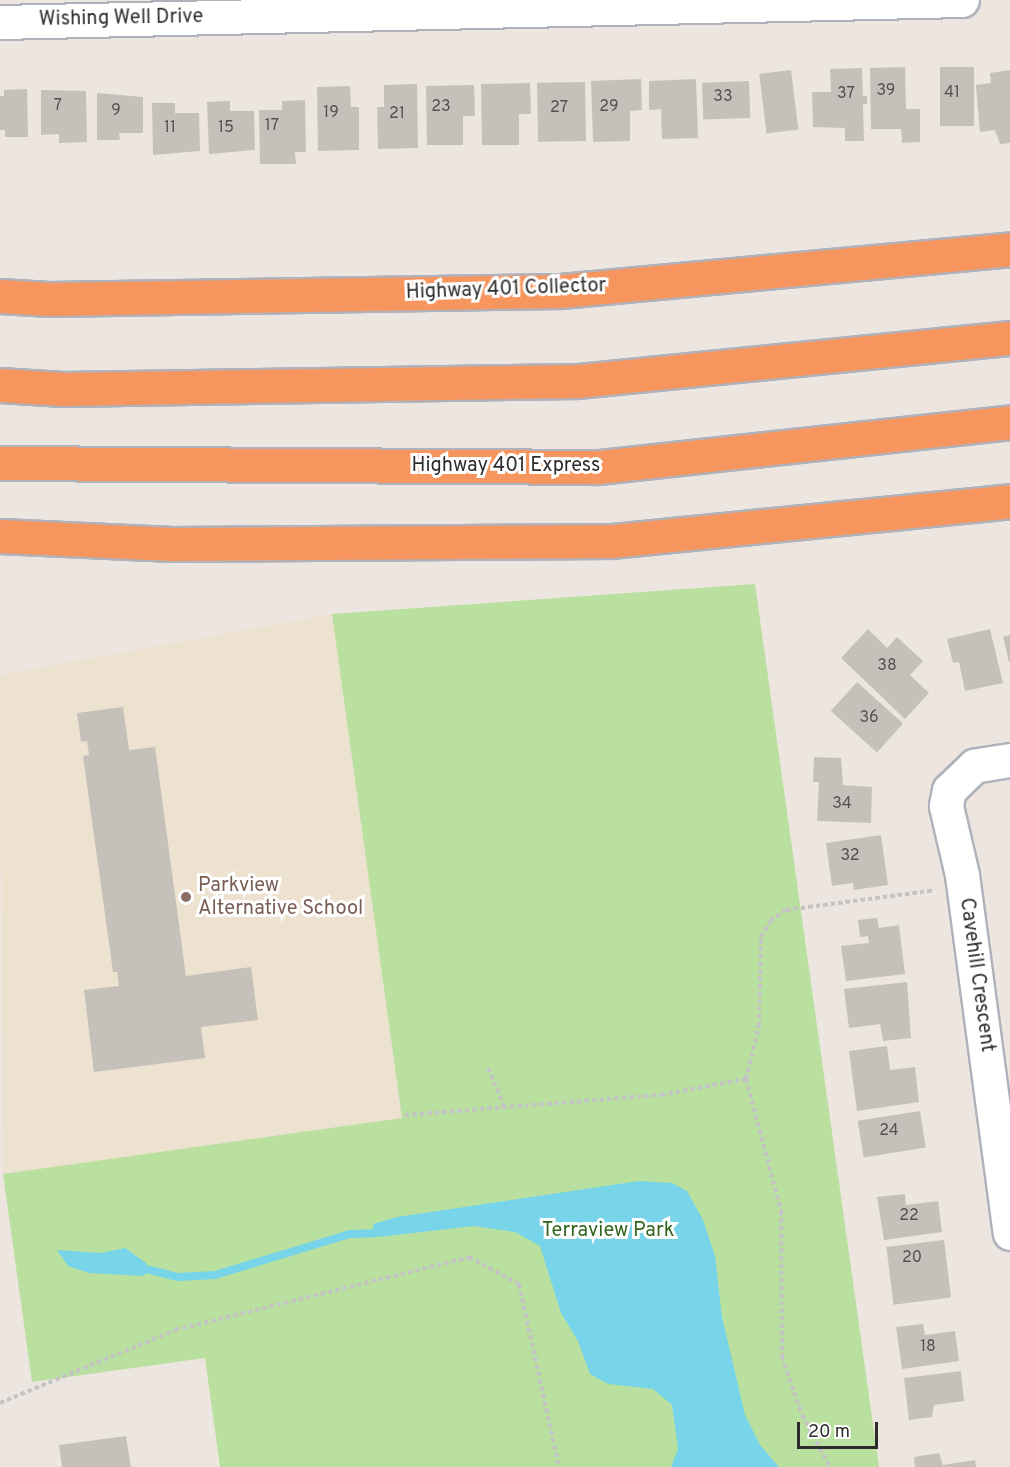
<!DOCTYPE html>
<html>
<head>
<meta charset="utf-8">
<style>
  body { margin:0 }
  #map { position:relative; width:1010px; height:1467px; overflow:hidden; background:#ede5df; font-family:Overpass,sans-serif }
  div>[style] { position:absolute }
  .education>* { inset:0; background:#ede1cf }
  .green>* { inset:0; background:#b9e09e }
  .water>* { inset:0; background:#77d4e9 }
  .stream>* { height:8px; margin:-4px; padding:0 4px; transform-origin:4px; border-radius:4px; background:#77d4e9 }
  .building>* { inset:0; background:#c5c1ba; transform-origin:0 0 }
  .path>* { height:4px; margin-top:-2px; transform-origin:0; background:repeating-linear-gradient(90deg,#c4c4c4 0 4.5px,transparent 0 7.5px) }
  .roads { filter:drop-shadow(2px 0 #afb2bb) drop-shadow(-2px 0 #afb2bb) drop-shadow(0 2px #afb2bb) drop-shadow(0 -2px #afb2bb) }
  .minor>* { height:33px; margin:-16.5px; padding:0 16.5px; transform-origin:16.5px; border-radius:16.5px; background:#fff }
  .highway>* { height:33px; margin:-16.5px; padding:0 16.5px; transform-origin:16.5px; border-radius:16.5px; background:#f7955f }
  .dots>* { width:16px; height:16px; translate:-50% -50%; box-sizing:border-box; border:3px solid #fff; border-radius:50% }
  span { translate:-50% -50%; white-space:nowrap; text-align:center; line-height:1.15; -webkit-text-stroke:6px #fff; paint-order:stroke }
  .number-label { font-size:16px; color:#525150 }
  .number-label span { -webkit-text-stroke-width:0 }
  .street-label { font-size:20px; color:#2c2c2c }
  .education-label { font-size:20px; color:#785e54 }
  .left { translate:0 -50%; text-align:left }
  .park-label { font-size:20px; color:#32661e }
  .scale { position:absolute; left:797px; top:1422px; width:81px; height:27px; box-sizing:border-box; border:3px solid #2c2c2c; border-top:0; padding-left:8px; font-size:18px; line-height:21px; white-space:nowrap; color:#2c2c2c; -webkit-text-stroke:4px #fff; paint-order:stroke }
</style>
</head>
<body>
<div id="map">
  <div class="education">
    <i style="clip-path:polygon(332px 614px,402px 1119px,3px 1174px,0 675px)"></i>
  </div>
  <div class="green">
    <i style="clip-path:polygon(755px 584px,879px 1467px,220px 1467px,205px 1358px,32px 1382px,3px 1174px,402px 1118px,332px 614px)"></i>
  </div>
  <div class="water">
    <i style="clip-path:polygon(639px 1181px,672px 1183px,687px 1191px,703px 1220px,715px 1256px,722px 1317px,745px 1415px,760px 1445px,779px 1467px,671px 1467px,678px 1449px,672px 1405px,653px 1389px,608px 1384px,590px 1374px,578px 1341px,561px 1313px,540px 1246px,515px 1232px,474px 1226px,378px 1237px,374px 1233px,373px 1224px,397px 1217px)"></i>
    <i style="clip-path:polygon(125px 1248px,146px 1263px,150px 1270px,143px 1276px,89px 1273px,68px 1266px,57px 1250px,100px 1253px)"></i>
  </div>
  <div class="stream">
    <i style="left:150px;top:1270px;width:29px;rotate:14deg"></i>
    <i style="left:178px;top:1277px;width:37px;rotate:-3deg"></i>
    <i style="left:215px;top:1275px;width:141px;rotate:-16.9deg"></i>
    <i style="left:350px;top:1234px;width:24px;rotate:-2deg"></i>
  </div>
  <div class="building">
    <i style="clip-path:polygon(905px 67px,906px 109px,920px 109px,920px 142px,902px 143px,901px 129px,871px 129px,870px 68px)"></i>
    <i style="left:940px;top:67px;width:34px;height:59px"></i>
    <i style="clip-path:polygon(862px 68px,863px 96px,867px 96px,867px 104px,863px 104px,864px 141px,845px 141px,845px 128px,813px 127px,812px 92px,831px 92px,830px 69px)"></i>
    <i style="left:791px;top:70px;width:60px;height:32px;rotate:83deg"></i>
    <i style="clip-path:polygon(1010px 70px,1010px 143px,1000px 144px,995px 130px,980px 132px,976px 85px,991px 83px,990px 73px)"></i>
    <i style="clip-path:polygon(641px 79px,642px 110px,630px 111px,630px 141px,593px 142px,591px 81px)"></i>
    <i style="clip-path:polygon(696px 79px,698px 138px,662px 139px,661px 109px,649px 110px,649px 81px)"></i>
    <i style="left:749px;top:81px;width:37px;height:47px;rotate:88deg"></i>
    <i style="left:585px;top:82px;width:59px;height:48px;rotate:89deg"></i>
    <i style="clip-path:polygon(530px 83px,531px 114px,519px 114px,519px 145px,482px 145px,481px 84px)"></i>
    <i style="clip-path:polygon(417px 84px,418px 148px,378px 149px,377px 107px,384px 107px,384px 85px)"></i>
    <i style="clip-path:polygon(474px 85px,475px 116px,463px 116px,463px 145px,427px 145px,426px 86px)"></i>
    <i style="clip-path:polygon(350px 86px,351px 107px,359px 107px,359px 150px,318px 151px,317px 87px)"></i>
    <i style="clip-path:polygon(27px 89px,28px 137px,5px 137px,5px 130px,0 130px,0 96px,4px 96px,4px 90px)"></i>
    <i style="clip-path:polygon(41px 90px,86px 91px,87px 142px,59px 143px,59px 134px,41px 135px)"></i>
    <i style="clip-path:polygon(97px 93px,143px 97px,143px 133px,119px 133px,120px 140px,97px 140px)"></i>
    <i style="clip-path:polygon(305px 100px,306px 152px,295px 152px,296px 164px,260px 164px,259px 110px,282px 110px,282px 101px)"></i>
    <i style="clip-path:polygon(230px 101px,230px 111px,254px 111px,255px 150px,209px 154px,207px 102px)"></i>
    <i style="clip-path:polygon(152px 103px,175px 103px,175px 113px,199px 113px,200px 151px,153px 155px)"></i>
    <i style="clip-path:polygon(868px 629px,887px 648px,897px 637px,923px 661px,910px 675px,929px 693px,905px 719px,841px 658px)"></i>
    <i style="clip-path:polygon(990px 629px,1003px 683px,965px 691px,959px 662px,953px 663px,947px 639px)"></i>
    <i style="clip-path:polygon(1010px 635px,1010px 662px,1009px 662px,1003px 637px)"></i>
    <i style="left:857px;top:682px;width:62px;height:39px;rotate:42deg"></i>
    <i style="clip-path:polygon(123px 707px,129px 750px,155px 747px,186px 976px,251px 967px,258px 1020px,201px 1027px,205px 1058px,94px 1072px,84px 990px,119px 986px,117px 972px,113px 972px,83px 756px,89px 755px,87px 741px,81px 742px,77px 713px)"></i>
    <i style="clip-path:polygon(814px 757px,841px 758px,843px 785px,872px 787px,871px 823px,817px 821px,819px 782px,813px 782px)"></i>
    <i style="clip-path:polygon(881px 835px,888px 885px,854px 890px,853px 883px,832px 886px,826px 843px)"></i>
    <i style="clip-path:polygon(877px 918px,879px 928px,899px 925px,905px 974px,846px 981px,841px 946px,869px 943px,868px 936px,860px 937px,858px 920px)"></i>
    <i style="clip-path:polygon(907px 982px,911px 1038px,883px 1041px,880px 1024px,849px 1028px,844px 989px)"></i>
    <i style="clip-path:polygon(887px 1046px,890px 1070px,915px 1067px,919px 1102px,857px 1111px,849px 1051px)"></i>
    <i style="left:920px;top:1111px;width:37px;height:63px;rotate:81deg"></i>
    <i style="clip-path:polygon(905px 1194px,906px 1205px,938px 1201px,942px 1232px,884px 1240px,877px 1197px)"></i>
    <i style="left:944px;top:1240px;width:58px;height:58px;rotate:83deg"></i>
    <i style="clip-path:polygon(923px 1324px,925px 1335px,955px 1331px,959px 1361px,902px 1369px,896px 1327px)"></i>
    <i style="clip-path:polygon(961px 1371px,964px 1401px,934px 1405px,932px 1417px,909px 1420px,904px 1378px)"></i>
    <i style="clip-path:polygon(126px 1436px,131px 1467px,62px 1467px,59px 1445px)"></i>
    <i style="clip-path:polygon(939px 1453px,943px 1465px,975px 1460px,976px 1467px,915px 1467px,914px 1457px)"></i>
  </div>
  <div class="path">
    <i style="left:488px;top:1068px;width:41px;rotate:67.2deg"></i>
    <i style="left:746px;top:1079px;width:137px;rotate:75.1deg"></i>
    <i style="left:781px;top:1211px;width:146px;rotate:89.6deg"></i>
    <i style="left:782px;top:1357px;width:61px;rotate:71deg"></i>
    <i style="left:802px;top:1415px;width:59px;rotate:61.7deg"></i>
    <i style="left:405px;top:1115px;width:257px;rotate:-4.5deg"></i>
    <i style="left:661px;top:1095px;width:86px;rotate:-10.7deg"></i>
    <i style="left:746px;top:1079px;width:55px;rotate:-76.2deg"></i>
    <i style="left:759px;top:1026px;width:89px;rotate:-88.7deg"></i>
    <i style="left:761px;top:937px;width:18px;rotate:-61deg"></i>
    <i style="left:770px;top:921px;width:19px;rotate:-35deg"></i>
    <i style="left:786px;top:910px;width:150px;rotate:-7.6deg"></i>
    <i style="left:0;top:1403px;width:190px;rotate:-22.6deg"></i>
    <i style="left:175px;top:1330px;width:303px;rotate:-13.9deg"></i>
    <i style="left:469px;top:1257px;width:57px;rotate:28.4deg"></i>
    <i style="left:519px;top:1284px;width:187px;rotate:77.7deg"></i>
  </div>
  <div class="roads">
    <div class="minor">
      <i style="left:0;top:22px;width:962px;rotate:-1.31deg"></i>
      <i style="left:1010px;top:760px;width:36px;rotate:171deg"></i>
      <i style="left:974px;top:766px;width:35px;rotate:136deg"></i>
      <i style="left:949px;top:790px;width:16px;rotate:101deg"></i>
      <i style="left:946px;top:806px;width:71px;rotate:76.9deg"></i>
      <i style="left:962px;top:875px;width:361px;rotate:82.4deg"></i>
    </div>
    <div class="highway">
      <i style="left:0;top:296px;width:49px;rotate:3.5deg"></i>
      <i style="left:49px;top:299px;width:512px;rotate:-0.9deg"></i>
      <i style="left:561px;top:291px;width:451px;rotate:-5.3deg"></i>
      <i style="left:0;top:385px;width:63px;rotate:3.6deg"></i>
      <i style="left:63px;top:389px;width:515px;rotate:-0.89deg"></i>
      <i style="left:578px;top:381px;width:434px;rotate:-5.7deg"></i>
      <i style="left:0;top:463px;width:598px;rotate:0.38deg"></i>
      <i style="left:598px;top:467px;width:414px;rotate:-6.2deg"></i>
      <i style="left:0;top:536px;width:172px;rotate:2.7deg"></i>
      <i style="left:172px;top:544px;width:440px;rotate:-0.4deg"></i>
      <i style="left:612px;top:541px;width:400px;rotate:-5.7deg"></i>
    </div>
  </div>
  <div class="dots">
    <i style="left:186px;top:897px;background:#8d6e63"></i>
  </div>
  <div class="number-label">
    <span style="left:886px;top:91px">39</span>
    <span style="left:952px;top:93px">41</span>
    <span style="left:846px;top:94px">37</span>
    <span style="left:723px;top:97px">33</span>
    <span style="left:58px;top:106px">7</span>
    <span style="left:441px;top:107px">23</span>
    <span style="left:609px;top:107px">29</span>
    <span style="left:559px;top:108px">27</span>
    <span style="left:116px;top:111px">9</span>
    <span style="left:331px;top:113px">19</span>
    <span style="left:397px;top:114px">21</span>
    <span style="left:272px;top:126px">17</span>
    <span style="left:170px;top:128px">11</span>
    <span style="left:226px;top:128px">15</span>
    <span style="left:887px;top:666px">38</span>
    <span style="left:869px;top:718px">36</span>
    <span style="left:842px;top:804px">34</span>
    <span style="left:850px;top:856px">32</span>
    <span style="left:889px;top:1131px">24</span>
    <span style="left:909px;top:1216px">22</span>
    <span style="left:912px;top:1258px">20</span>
    <span style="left:928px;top:1347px">18</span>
  </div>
  <div class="street-label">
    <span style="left:121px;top:19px;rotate:-1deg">Wishing Well Drive</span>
    <span style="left:506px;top:290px;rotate:-2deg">Highway 401 Collector</span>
    <span style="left:506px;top:466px">Highway 401 Express</span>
    <span style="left:976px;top:975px;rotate:82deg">Cavehill Crescent</span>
  </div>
  <div class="education-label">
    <span class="left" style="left:198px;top:898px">Parkview<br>Alternative School</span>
  </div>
  <div class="park-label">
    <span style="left:608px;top:1231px">Terraview Park</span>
  </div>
  <div class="scale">20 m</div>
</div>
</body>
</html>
